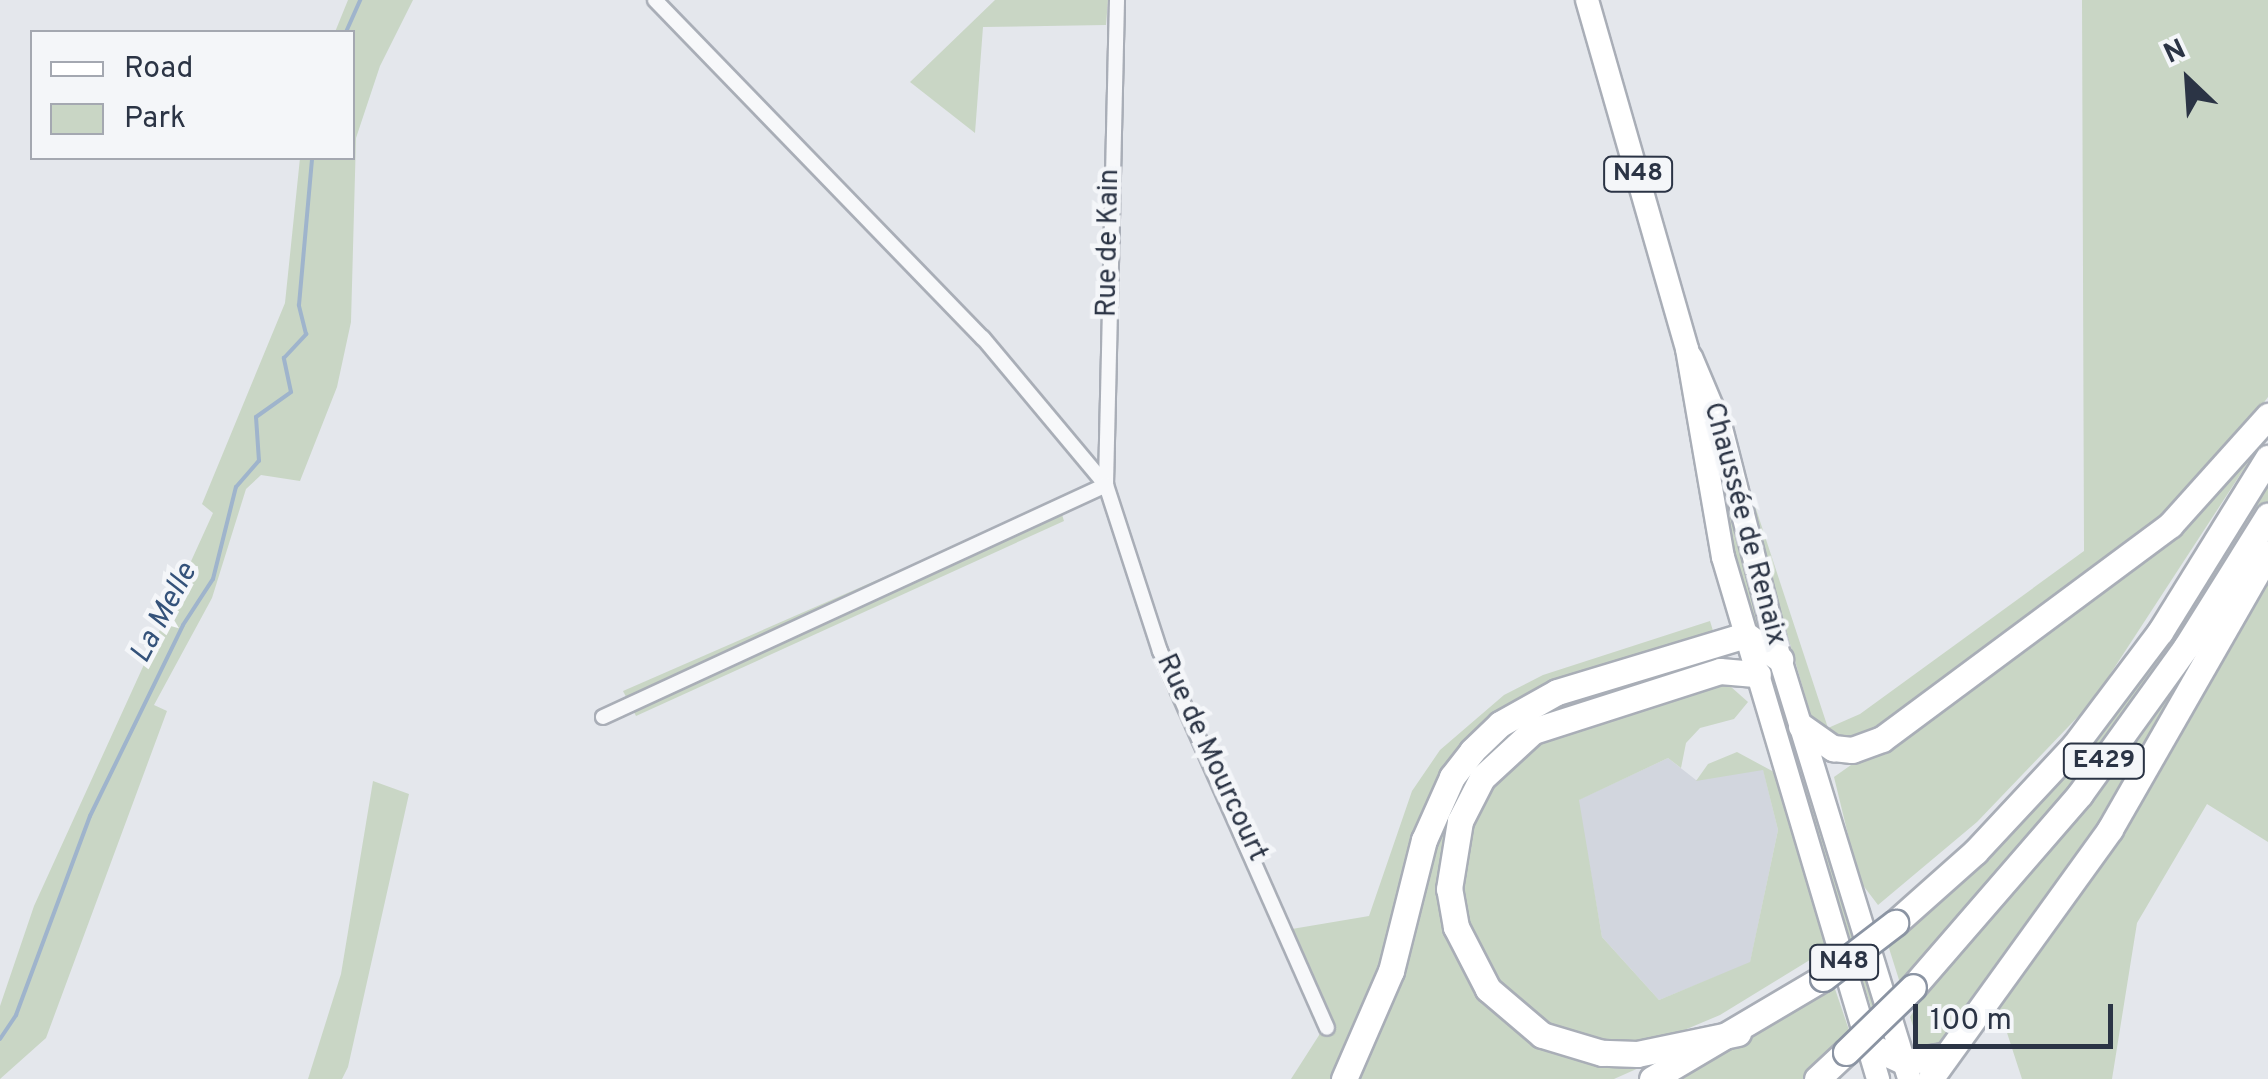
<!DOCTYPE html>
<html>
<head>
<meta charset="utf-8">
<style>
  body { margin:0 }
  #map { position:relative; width:2268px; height:1079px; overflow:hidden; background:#e4e7ec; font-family:Overpass,sans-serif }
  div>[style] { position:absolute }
  .built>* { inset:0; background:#d2d6de }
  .green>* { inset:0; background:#c9d6c5 }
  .stream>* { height:4px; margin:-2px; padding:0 2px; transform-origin:2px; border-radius:2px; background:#9fb4cc }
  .roads { filter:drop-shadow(2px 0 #a9aeb7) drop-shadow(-2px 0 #a9aeb7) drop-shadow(0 2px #a9aeb7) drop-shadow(0 -2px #a9aeb7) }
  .street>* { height:14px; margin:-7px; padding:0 7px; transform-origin:7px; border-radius:7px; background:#f7f8fa }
  .primary>* { height:22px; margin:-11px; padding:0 11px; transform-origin:11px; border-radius:11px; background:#fff }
  .highway>* { height:25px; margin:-12.5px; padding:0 12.5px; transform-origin:12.5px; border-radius:12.5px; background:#fff }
  .bridges { filter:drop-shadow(2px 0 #8b94a3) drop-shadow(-2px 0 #8b94a3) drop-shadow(0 2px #8b94a3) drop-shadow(0 -2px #8b94a3) }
  .highway-bridge>* { height:25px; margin:-12.5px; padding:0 12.5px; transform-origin:12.5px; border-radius:12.5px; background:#fff }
  span { translate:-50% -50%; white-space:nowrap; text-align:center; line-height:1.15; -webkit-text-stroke:9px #f4f6f9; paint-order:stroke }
  .shield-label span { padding:2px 8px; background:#f4f6f9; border:2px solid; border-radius:8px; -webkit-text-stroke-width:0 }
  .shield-label { font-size:25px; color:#2b3445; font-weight:700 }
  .street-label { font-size:28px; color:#2b3445 }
  .water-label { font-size:30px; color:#34527a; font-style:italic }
  .legend { position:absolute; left:30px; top:30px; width:325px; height:130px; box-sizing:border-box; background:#f4f6f9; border:2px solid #a4a8b1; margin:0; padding:12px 18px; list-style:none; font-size:30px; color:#2b3445 }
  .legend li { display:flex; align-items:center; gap:20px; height:50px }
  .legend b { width:50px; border:2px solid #a4a8b1 }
  .north { position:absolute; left:2138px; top:30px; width:100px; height:100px; -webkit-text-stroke:8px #f4f6f9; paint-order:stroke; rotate:335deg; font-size:28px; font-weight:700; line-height:40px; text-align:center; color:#2b3445 }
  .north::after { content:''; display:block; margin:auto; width:35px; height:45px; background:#2b3445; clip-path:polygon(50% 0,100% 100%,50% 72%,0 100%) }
  .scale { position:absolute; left:1913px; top:1004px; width:200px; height:45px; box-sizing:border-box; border:5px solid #2b3445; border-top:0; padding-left:12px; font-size:30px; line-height:35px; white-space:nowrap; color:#2b3445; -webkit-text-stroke:8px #f4f6f9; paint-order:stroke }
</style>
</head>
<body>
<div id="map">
  <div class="built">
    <i style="clip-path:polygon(1668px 758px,1696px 780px,1763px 769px,1778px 830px,1750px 963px,1659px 1000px,1602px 937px,1578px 800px)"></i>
  </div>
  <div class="green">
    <i style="clip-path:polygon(348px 0,413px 0,380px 66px,356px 138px,351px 322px,337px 387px,300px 481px,261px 475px,246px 489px,212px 598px,154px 705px,167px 711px,46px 1038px,0 1079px,0 1006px,34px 906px,213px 513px,202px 504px,285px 303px,300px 158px,352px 158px,352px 32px,335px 32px)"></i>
    <i style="clip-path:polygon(995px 0,1108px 0,1106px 25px,983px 27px,975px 133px,910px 82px)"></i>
    <i style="clip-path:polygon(2082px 0,2268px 0,2268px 397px,2224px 456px,2140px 538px,1857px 743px,1839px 744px,1814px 726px,1707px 360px,1828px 728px,1860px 714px,2084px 551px)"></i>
    <i style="clip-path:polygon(1702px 392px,1775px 649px,1751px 627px,1727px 538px)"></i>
    <i style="clip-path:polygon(2268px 432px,2092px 702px,1977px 822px,1878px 905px,1859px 880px,1834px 777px,2099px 590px)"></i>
    <i style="clip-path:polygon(2268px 472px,2268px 504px,2158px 674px,1982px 902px,1900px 983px,1888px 945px,1898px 931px,1986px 853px)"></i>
    <i style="clip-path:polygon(1058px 501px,1064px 521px,636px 716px,623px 691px)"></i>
    <i style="clip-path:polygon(2268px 575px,2268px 842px,2207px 804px,2137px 923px,2112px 1079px,2022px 1079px,1998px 1005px,2122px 832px)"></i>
    <i style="clip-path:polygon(1710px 621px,1730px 686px,1748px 702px,1734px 719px,1700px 728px,1686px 743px,1681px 768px,1668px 758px,1579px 800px,1602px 937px,1659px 1000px,1750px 962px,1778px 830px,1763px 770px,1696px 781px,1708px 764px,1737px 752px,1774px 772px,1827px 940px,1813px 958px,1720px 1015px,1663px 1039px,1659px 1059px,1614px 1079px,1291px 1079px,1323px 1029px,1280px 931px,1369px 916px,1412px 791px,1440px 750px,1504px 695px,1543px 675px)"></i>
    <i style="clip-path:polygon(2195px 656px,2138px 772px,1938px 1052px,1909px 1049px,1918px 1041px,1910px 1017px,1920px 1001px,2079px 817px)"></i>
    <i style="clip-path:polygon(1792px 766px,1809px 790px,1849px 910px,1890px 1037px,1883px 1043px)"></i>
    <i style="clip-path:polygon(373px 781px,409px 794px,348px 1067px,342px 1079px,308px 1079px,341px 974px)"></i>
    <i style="clip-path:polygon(1834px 986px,1850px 1033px,1805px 1079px,1665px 1079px)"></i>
  </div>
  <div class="stream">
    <i style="left:346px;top:32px;width:35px;rotate:-66deg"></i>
    <i style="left:0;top:1039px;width:29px;rotate:-56deg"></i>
    <i style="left:16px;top:1015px;width:212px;rotate:-69.6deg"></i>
    <i style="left:90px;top:816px;width:212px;rotate:-64deg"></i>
    <i style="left:183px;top:625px;width:55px;rotate:-56.9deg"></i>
    <i style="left:213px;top:579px;width:95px;rotate:-76deg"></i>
    <i style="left:236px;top:487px;width:35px;rotate:-49deg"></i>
    <i style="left:259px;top:461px;width:44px;rotate:-93.9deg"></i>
    <i style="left:256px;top:417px;width:43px;rotate:-35.5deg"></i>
    <i style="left:291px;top:392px;width:35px;rotate:-102deg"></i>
    <i style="left:284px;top:358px;width:33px;rotate:-47deg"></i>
    <i style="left:306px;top:334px;width:30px;rotate:-104deg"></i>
    <i style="left:299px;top:305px;width:148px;rotate:-84.9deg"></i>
  </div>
  <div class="roads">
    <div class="street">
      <i style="left:655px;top:0;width:471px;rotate:45.9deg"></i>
      <i style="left:983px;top:338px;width:192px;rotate:50.1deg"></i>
      <i style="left:1117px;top:0;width:485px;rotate:91.3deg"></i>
      <i style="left:1106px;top:485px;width:175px;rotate:72deg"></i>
      <i style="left:1160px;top:651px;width:412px;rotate:66.1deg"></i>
      <i style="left:603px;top:717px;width:554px;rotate:-24.76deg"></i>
    </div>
    <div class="primary">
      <i style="left:1587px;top:0;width:363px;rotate:74deg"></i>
      <i style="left:1687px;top:349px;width:211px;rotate:80.2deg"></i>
      <i style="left:1723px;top:557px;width:545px;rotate:73.46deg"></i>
      <i style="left:1691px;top:357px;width:77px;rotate:67.1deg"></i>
      <i style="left:1721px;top:428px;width:238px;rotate:75.7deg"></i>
      <i style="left:1780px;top:659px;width:439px;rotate:72.9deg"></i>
    </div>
    <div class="highway">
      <i style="left:1801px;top:726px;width:39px;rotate:35deg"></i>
      <i style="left:1833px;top:748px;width:19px;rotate:6deg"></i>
      <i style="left:1852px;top:750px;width:32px;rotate:-20deg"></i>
      <i style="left:1882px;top:739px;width:359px;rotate:-36.6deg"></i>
      <i style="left:2170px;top:525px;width:147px;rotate:-48deg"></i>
      <i style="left:1895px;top:923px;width:107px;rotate:-41.6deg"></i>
      <i style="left:1975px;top:852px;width:145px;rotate:-47deg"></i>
      <i style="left:2074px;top:746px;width:143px;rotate:-53deg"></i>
      <i style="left:2160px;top:632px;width:205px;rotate:-58.2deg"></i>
      <i style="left:1913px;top:987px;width:255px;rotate:-49.1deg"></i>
      <i style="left:2080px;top:794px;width:181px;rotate:-54.2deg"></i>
      <i style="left:2186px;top:647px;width:155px;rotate:-58deg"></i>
      <i style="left:1738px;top:1033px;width:103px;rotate:168.3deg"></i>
      <i style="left:1637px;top:1054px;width:35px;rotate:-178deg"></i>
      <i style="left:1602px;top:1053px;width:63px;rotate:-163.3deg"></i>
      <i style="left:1542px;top:1035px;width:71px;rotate:-139.6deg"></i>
      <i style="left:1488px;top:989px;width:70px;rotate:-117.3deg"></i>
      <i style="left:1456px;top:927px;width:39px;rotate:-100deg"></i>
      <i style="left:1449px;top:889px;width:69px;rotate:-80.8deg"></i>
      <i style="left:1460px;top:821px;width:48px;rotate:-62.9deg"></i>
      <i style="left:1482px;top:778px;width:69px;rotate:-42.7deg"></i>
      <i style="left:1533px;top:731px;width:196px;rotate:-17.8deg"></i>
      <i style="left:1720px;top:671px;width:38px;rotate:5deg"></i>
      <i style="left:1868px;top:1045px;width:41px;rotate:24.7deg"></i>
      <i style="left:1905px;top:1062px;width:37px;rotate:-9deg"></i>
      <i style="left:1344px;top:1079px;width:118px;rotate:-66.5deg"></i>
      <i style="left:1391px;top:971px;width:135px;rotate:-75.9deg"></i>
      <i style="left:1424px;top:840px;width:69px;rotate:-66deg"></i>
      <i style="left:1452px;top:777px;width:33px;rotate:-52deg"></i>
      <i style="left:1472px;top:751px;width:39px;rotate:-44deg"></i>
      <i style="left:1500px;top:724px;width:65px;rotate:-29.3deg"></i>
      <i style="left:1557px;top:692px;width:197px;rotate:-16.8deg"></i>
      <i style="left:1746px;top:635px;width:42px;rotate:35.2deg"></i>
      <i style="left:1652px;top:1079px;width:199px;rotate:-30.6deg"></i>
      <i style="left:1817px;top:1079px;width:40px;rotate:-43deg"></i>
      <i style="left:1930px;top:1079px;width:308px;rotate:-54.2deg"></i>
      <i style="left:2110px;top:829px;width:318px;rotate:-60.2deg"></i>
    </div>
  </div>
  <div class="bridges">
    <div class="highway-bridge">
      <i style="left:1823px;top:978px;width:91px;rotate:-37.4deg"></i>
      <i style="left:1846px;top:1052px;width:93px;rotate:-44.1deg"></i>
    </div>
  </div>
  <div class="shield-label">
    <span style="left:1638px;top:174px">N48</span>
    <span style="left:2104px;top:761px">E429</span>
    <span style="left:1844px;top:962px">N48</span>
  </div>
  <div class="street-label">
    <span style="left:1109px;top:243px;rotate:-89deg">Rue de Kain</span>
    <span style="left:1744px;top:524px;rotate:75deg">Chaussée de Renaix</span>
    <span style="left:1211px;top:758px;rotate:65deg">Rue de Mourcourt</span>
  </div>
  <div class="water-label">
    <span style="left:165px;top:614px;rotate:-62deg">La Melle</span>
  </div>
  <ul class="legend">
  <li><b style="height:12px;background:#fff"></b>Road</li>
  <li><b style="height:28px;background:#c9d6c5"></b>Park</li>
  </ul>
  <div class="north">N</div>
  <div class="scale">100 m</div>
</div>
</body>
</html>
